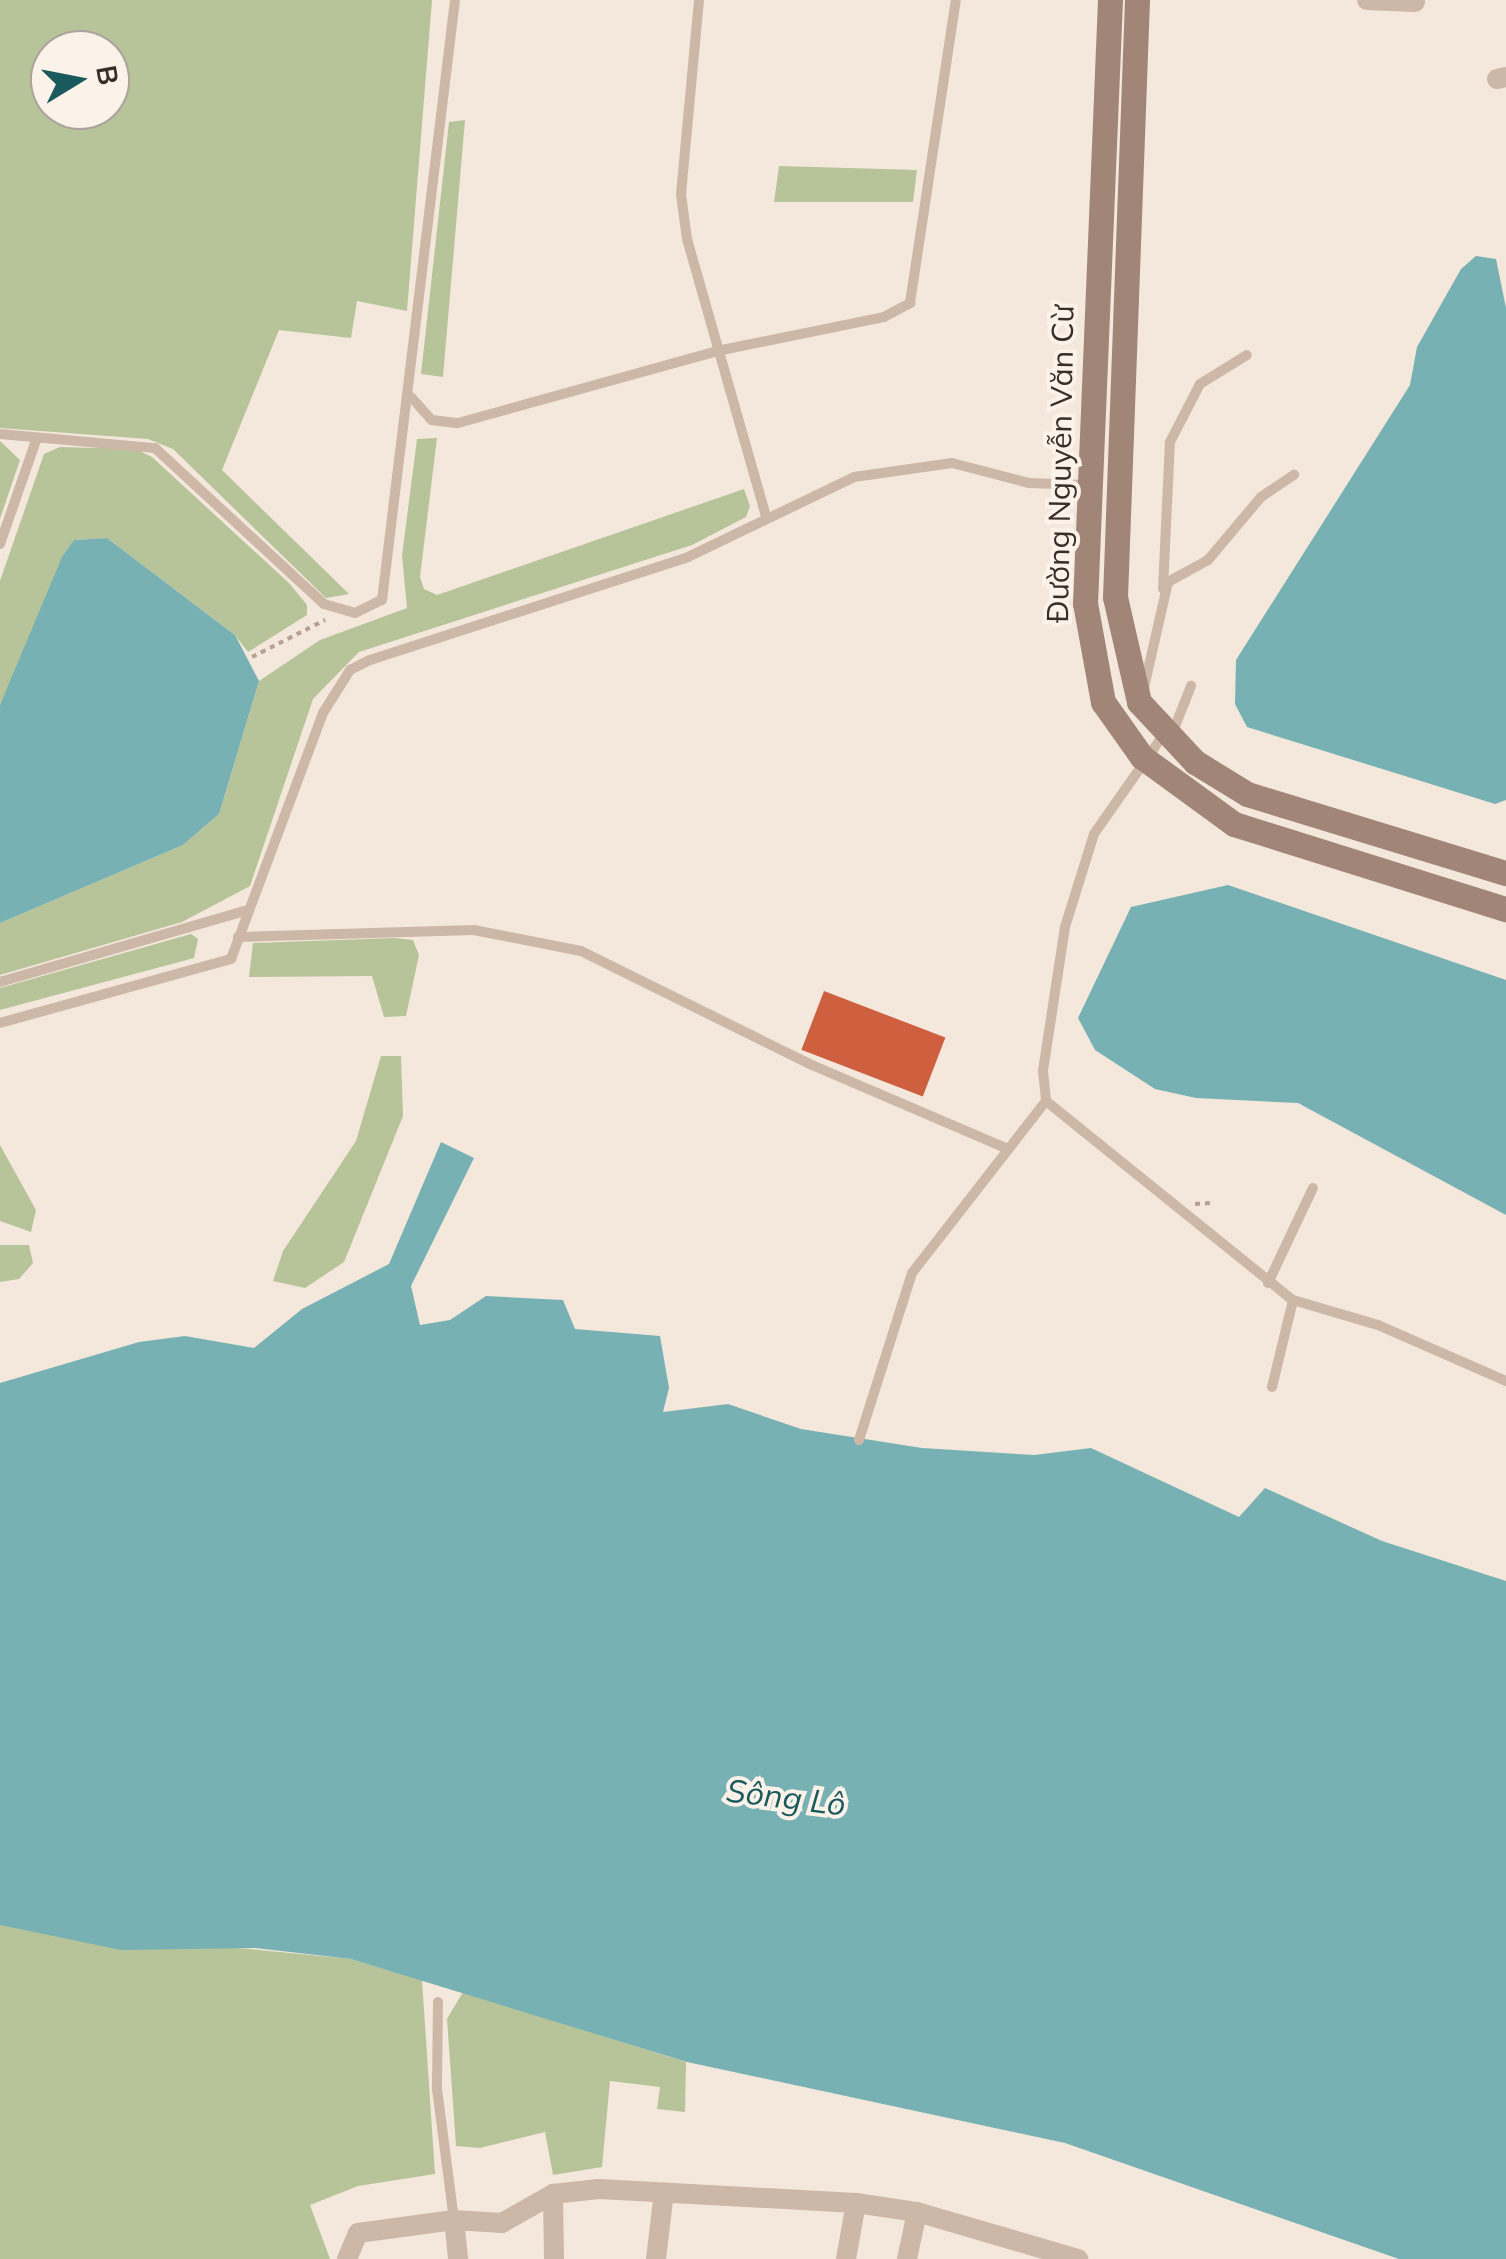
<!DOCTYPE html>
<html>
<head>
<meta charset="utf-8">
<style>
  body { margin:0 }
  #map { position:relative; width:1506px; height:2259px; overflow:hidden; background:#f4e8dc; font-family:Mulish,sans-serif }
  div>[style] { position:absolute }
  .green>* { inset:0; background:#b7c49a }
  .water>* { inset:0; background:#78b1b3 }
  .building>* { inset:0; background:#ce603f; transform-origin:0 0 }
  .path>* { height:4px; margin-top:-2px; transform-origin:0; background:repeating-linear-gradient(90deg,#b9a191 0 5px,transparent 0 10px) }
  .lane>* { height:10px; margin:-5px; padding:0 5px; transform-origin:5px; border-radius:5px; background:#cdb8a7 }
  .street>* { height:20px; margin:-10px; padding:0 10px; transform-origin:10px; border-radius:10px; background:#cdb8a7 }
  .secondary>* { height:25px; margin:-12.5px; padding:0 12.5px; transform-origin:12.5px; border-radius:12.5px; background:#a18678 }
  span { translate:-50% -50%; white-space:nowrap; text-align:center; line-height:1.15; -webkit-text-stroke:8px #fbf2e9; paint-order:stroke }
  .street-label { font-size:30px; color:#392d28 }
  .water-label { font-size:32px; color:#1a5a5d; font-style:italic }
  .north { position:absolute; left:30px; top:30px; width:100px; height:100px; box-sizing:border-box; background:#fbf2e9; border:2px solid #ada39c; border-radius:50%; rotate:80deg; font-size:28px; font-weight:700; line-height:40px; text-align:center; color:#392d28 }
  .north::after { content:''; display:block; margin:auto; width:35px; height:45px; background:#1a5a5d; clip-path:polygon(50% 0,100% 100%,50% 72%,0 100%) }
</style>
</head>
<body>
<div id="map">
  <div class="green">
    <i style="clip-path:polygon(evenodd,0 0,432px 0,407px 311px,357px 301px,351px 338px,279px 330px,222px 470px,349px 594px,326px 598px,173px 449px,148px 439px,0 428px,0 0,50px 50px,110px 50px,110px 110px,50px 110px,50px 50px)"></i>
    <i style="clip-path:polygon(465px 120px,443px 377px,421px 374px,449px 122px)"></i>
    <i style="clip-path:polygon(779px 166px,917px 170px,913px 202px,774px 202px)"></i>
    <i style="clip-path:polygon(437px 438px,420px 577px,424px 589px,437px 595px,744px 489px,750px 506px,746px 517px,692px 545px,359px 652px,313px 699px,250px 886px,182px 922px,0 975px,0 923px,183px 845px,219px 814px,259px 681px,320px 640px,407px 608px,402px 556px,417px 439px)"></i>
    <i style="clip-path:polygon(0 441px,20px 460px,0 519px)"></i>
    <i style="clip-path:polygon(60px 447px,135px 449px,152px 457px,290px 584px,307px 605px,307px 615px,248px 652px,234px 634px,107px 538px,74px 540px,0 705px,0 581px,44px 454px)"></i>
    <i style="clip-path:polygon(191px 934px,198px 939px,194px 958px,0 1010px,0 988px)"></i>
    <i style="clip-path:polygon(394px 938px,413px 940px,419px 955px,406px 1016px,384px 1017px,372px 976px,249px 977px,253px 943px)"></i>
    <i style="clip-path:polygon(381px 1056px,401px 1056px,403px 1116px,344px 1262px,305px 1288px,273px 1281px,283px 1251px,356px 1141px)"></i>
    <i style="clip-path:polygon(0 1145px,36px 1210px,31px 1232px,0 1221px)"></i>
    <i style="clip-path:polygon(0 1245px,29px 1245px,33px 1263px,19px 1279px,0 1282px)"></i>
    <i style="clip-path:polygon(0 1925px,351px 1959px,422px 1980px,435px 2174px,358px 2186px,310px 2205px,330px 2259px,0 2259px)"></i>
    <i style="clip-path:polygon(463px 1992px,686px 2062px,685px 2112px,657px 2109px,660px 2087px,610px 2081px,602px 2167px,553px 2175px,545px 2132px,480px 2148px,456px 2146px,447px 2019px)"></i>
  </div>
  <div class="water">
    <i style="clip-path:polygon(1476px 256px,1496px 259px,1506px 308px,1506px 800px,1495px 804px,1247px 727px,1235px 704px,1236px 660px,1410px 385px,1417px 347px,1461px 269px)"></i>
    <i style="clip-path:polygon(107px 538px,235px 635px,259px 681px,219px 814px,183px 845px,0 923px,0 705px,62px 557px,74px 540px)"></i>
    <i style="clip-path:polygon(1228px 885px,1506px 980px,1506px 1215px,1298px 1103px,1196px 1098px,1155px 1089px,1095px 1050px,1078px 1018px,1131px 907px)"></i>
    <i style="clip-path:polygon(441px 1142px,474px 1158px,411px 1286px,420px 1325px,450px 1320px,486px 1296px,563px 1300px,575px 1329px,660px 1336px,669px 1388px,663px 1412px,728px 1404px,801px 1429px,922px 1448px,1034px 1455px,1091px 1448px,1239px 1517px,1265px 1488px,1382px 1541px,1506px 1581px,1506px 2259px,1399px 2259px,1065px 2143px,687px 2062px,351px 1959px,255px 1948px,121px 1950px,0 1925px,0 1383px,139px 1342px,185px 1336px,254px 1348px,302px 1309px,389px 1264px)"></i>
  </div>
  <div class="building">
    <i style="left:824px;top:991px;width:130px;height:63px;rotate:21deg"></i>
  </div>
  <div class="path">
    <i style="left:252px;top:657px;width:82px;rotate:-26.9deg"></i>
    <i style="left:1195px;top:1204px;width:15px;rotate:-4deg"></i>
  </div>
  <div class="lane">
    <i style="left:699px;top:0;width:195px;rotate:95.3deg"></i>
    <i style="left:681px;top:194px;width:45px;rotate:82.4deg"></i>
    <i style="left:687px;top:239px;width:288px;rotate:74.1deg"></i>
    <i style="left:411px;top:397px;width:31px;rotate:48deg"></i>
    <i style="left:432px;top:420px;width:26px;rotate:7deg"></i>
    <i style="left:458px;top:423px;width:269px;rotate:-15.5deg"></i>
    <i style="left:717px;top:351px;width:170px;rotate:-11.5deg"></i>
    <i style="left:884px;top:317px;width:30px;rotate:-28deg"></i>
    <i style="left:910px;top:303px;width:306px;rotate:-81.4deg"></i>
    <i style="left:0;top:434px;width:156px;rotate:5.2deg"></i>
    <i style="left:155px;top:448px;width:230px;rotate:42.7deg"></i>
    <i style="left:324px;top:604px;width:32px;rotate:16deg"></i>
    <i style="left:355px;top:613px;width:30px;rotate:-26deg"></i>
    <i style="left:382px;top:600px;width:604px;rotate:-83.06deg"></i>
    <i style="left:0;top:544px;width:112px;rotate:-70.8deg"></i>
    <i style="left:1163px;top:589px;width:147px;rotate:-87.3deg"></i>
    <i style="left:1170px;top:442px;width:65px;rotate:-62.7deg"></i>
    <i style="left:1200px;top:384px;width:55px;rotate:-31.7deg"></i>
    <i style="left:1143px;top:692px;width:113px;rotate:-77.2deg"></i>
    <i style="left:1168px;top:582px;width:46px;rotate:-28.8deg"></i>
    <i style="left:1208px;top:560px;width:82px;rotate:-49.9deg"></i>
    <i style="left:1261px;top:497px;width:40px;rotate:-34deg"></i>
    <i style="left:1164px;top:734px;width:122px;rotate:125deg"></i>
    <i style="left:1094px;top:834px;width:97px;rotate:107.3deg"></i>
    <i style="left:1065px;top:927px;width:146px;rotate:98.7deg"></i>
    <i style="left:1043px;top:1071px;width:30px;rotate:84deg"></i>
    <i style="left:1046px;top:1101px;width:317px;rotate:38.9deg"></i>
    <i style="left:1293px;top:1300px;width:89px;rotate:16.4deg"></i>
    <i style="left:1378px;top:1325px;width:140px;rotate:23.6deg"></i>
    <i style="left:1172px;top:734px;width:52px;rotate:-68.4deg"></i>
    <i style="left:238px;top:937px;width:236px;rotate:-1.7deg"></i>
    <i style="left:474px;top:930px;width:109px;rotate:11.1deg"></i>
    <i style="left:581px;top:951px;width:258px;rotate:26.3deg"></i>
    <i style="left:812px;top:1065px;width:211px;rotate:23.2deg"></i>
    <i style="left:0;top:982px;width:255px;rotate:-16.2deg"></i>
    <i style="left:0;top:1023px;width:240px;rotate:-15.5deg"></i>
    <i style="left:231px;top:959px;width:263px;rotate:-69.5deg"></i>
    <i style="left:323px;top:713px;width:51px;rotate:-57.9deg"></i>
    <i style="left:350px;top:670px;width:22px;rotate:-27deg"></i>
    <i style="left:370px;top:660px;width:334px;rotate:-17.9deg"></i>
    <i style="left:688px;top:557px;width:184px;rotate:-25.7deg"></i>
    <i style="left:854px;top:477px;width:99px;rotate:-8.1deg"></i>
    <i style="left:952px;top:463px;width:80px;rotate:14.6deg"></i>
    <i style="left:1029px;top:483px;width:58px;rotate:2deg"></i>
    <i style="left:1268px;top:1283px;width:105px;rotate:-64.7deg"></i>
    <i style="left:1272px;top:1387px;width:89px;rotate:-76.4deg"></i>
    <i style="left:859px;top:1440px;width:175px;rotate:-72.4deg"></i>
    <i style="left:912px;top:1273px;width:218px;rotate:-52.1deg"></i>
    <i style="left:438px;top:2002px;width:87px;rotate:90.7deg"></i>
    <i style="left:437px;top:2089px;width:132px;rotate:82.6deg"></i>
  </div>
  <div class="street">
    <i style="left:1367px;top:0;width:48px;rotate:2.4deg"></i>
    <i style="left:1497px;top:79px;width:9px;rotate:-13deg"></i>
    <i style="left:553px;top:2194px;width:65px;rotate:89.1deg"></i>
    <i style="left:454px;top:2220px;width:39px;rotate:84deg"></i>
    <i style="left:347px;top:2259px;width:28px;rotate:-67deg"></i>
    <i style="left:358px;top:2233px;width:97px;rotate:-7.7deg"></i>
    <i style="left:454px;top:2220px;width:48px;rotate:3.6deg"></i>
    <i style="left:502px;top:2223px;width:59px;rotate:-29.6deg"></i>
    <i style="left:553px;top:2194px;width:46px;rotate:-6.2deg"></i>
    <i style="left:599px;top:2189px;width:257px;rotate:3.1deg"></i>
    <i style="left:856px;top:2203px;width:62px;rotate:8.4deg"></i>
    <i style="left:917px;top:2212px;width:168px;rotate:16.3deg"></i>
    <i style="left:656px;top:2259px;width:67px;rotate:-83.2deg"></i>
    <i style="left:846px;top:2259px;width:57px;rotate:-79.9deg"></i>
    <i style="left:907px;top:2259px;width:48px;rotate:-78deg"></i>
  </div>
  <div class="secondary">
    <i style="left:1110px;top:0;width:604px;rotate:92.37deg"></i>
    <i style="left:1085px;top:603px;width:101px;rotate:79.7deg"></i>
    <i style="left:1103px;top:702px;width:67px;rotate:54.7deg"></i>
    <i style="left:1142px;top:757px;width:114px;rotate:36.1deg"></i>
    <i style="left:1234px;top:824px;width:285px;rotate:17.4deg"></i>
    <i style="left:1137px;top:0;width:597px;rotate:92.11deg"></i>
    <i style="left:1115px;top:597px;width:108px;rotate:77.1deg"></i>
    <i style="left:1139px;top:702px;width:82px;rotate:47deg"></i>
    <i style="left:1195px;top:762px;width:61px;rotate:31.6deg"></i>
    <i style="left:1247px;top:794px;width:271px;rotate:17deg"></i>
  </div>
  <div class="street-label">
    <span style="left:1060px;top:464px;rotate:-89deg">Đường Nguyễn Văn Cừ</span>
  </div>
  <div class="water-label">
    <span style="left:786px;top:1797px;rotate:7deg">Sông Lô</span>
  </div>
  <div class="north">B</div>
</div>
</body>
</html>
